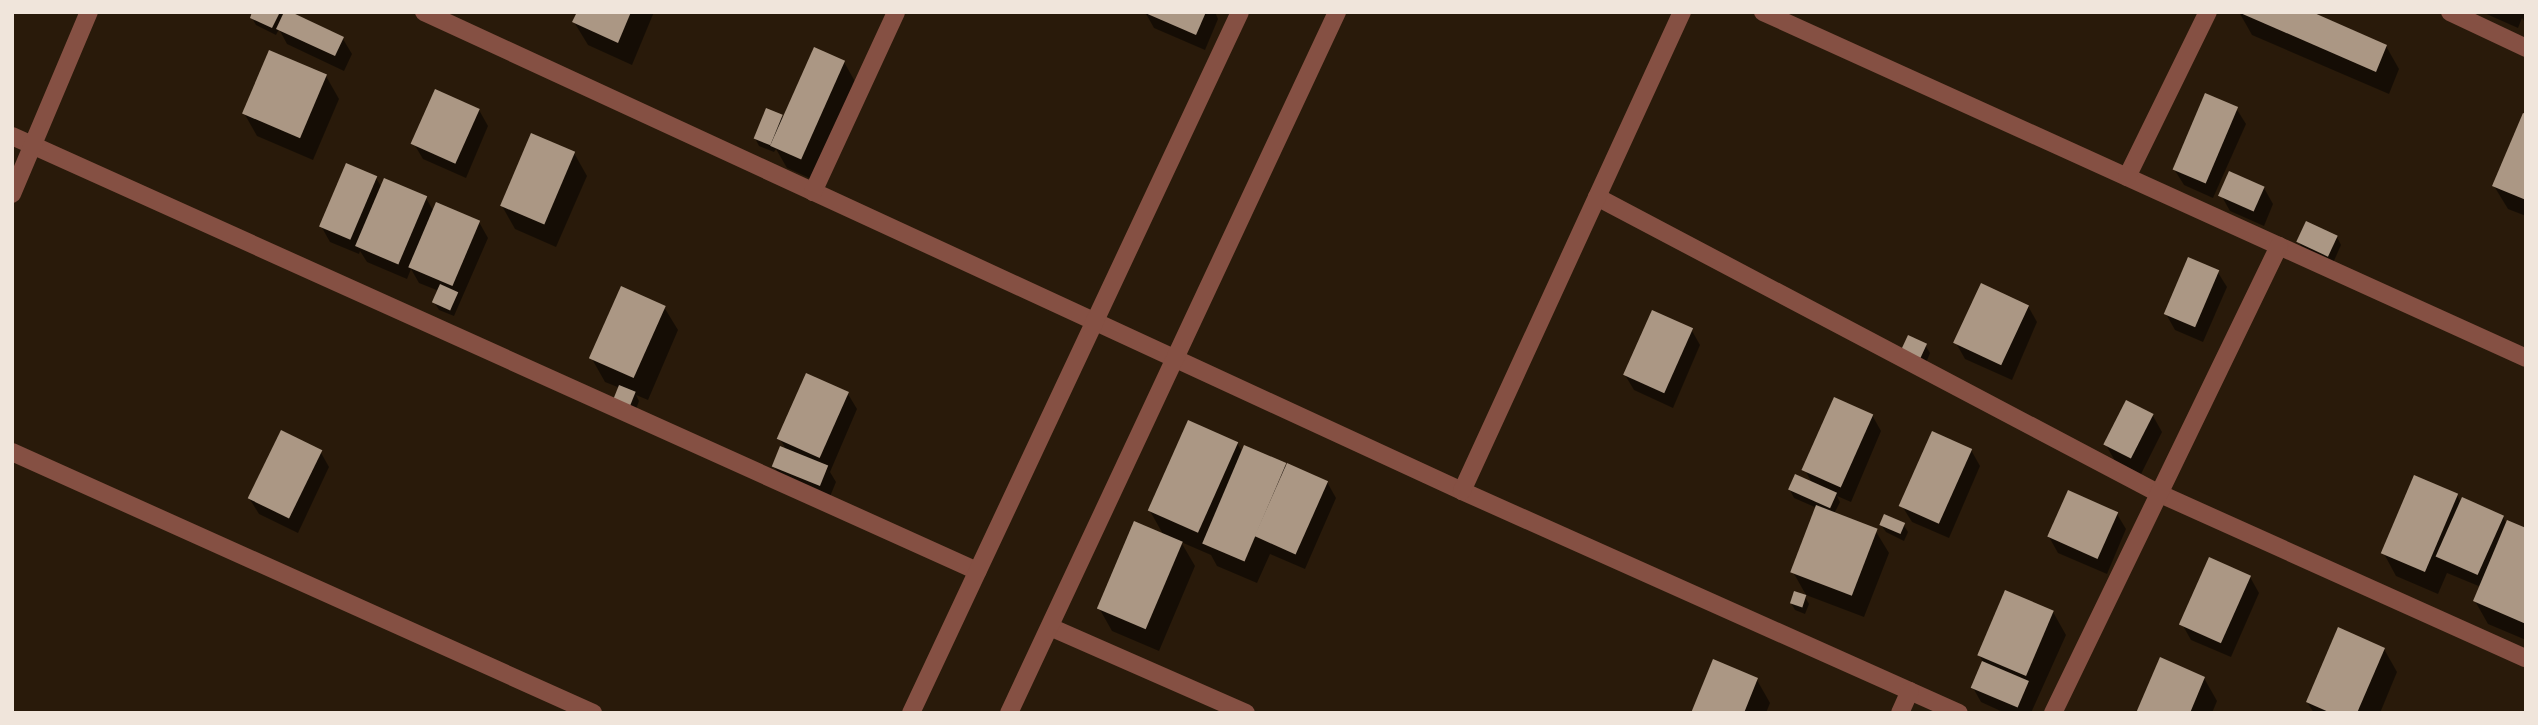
<!DOCTYPE html>
<html>
<head>
<meta charset="utf-8">
<style>
  body { margin:0 }
  #map { position:relative; width:2538px; height:725px; overflow:hidden; background:#291a0a; font-family:Arial,sans-serif }
  div>[style] { position:absolute }
  .shadow>* { inset:0; background:#0007 }
  .building>* { inset:0; background:#ab9784; transform-origin:0 0 }
  .minor>* { height:18px; margin:-9px; padding:0 9px; transform-origin:9px; border-radius:9px; background:#855043 }
  span { translate:-50% -50%; white-space:nowrap; text-align:center; line-height:1.15; -webkit-text-stroke:7px #291a0a; paint-order:stroke }
  .frame { position:absolute; inset:0; border:14px solid #f0e5db; pointer-events:none }
</style>
</head>
<body>
<div id="map">
  <div class="shadow">
    <i style="clip-path:polygon(254px 12px,282px 12px,343px 39px,352px 54px,344px 71px,287px 44px,279px 29px,276px 35px,256px 25px,252px 18px)"></i>
    <i style="clip-path:polygon(578px 12px,654px 12px,632px 65px,588px 45px,574px 22px)"></i>
    <i style="clip-path:polygon(1145px 12px,1215px 12px,1218px 19px,1205px 50px,1154px 28px)"></i>
    <i style="clip-path:polygon(2239px 12px,2386px 46px,2399px 69px,2389px 94px,2252px 35px)"></i>
    <i style="clip-path:polygon(2482px 12px,2526px 12px,2526px 24px,2522px 18px,2518px 28px)"></i>
    <i style="clip-path:polygon(844px 62px,857px 85px,816px 181px,787px 168px,776px 149px,774px 152px,759px 146px,755px 138px,782px 117px,784px 121px)"></i>
    <i style="clip-path:polygon(326px 76px,339px 99px,313px 160px,257px 136px,244px 113px)"></i>
    <i style="clip-path:polygon(2236px 108px,2246px 124px,2213px 198px,2184px 185px,2174px 169px)"></i>
    <i style="clip-path:polygon(479px 110px,488px 126px,466px 178px,423px 159px,414px 144px)"></i>
    <i style="clip-path:polygon(2526px 116px,2526px 216px,2508px 209px,2494px 186px)"></i>
    <i style="clip-path:polygon(574px 153px,587px 176px,556px 247px,515px 229px,502px 206px)"></i>
    <i style="clip-path:polygon(376px 178px,382px 188px,426px 198px,434px 212px,479px 222px,488px 238px,454px 316px,439px 310px,434px 302px,439px 291px,419px 283px,411px 269px,407px 279px,367px 262px,360px 251px,359px 254px,330px 242px,321px 226px)"></i>
    <i style="clip-path:polygon(2264px 188px,2273px 204px,2264px 226px,2230px 211px,2221px 195px)"></i>
    <i style="clip-path:polygon(2337px 237px,2341px 245px,2333px 263px,2303px 250px,2299px 242px)"></i>
    <i style="clip-path:polygon(2217px 271px,2227px 287px,2203px 342px,2175px 330px,2166px 314px)"></i>
    <i style="clip-path:polygon(2028px 306px,2037px 322px,2012px 380px,1965px 359px,1956px 343px)"></i>
    <i style="clip-path:polygon(664px 307px,678px 330px,648px 400px,636px 395px,639px 401px,635px 412px,620px 388px,605px 382px,592px 359px)"></i>
    <i style="clip-path:polygon(1691px 329px,1700px 345px,1673px 408px,1634px 390px,1625px 375px)"></i>
    <i style="clip-path:polygon(1925px 345px,1930px 353px,1924px 368px,1907px 361px)"></i>
    <i style="clip-path:polygon(848px 394px,857px 409px,830px 472px,836px 482px,829px 499px,783px 482px,774px 466px,787px 451px,780px 439px)"></i>
    <i style="clip-path:polygon(1872px 415px,1881px 431px,1851px 502px,1837px 496px,1840px 502px,1834px 514px,1875px 530px,1889px 553px,1864px 617px,1806px 595px,1793px 572px,1817px 508px,1794px 498px,1790px 490px,1812px 483px,1805px 470px)"></i>
    <i style="clip-path:polygon(2153px 416px,2162px 432px,2141px 474px,2115px 461px,2106px 445px)"></i>
    <i style="clip-path:polygon(1237px 443px,1243px 453px,1285px 465px,1287px 468px,1327px 482px,1336px 498px,1305px 569px,1270px 554px,1257px 583px,1217px 566px,1211px 555px,1181px 542px,1195px 566px,1159px 651px,1112px 631px,1099px 608px,1164px 536px,1150px 511px)"></i>
    <i style="clip-path:polygon(1971px 450px,1980px 466px,1949px 538px,1912px 522px,1902px 506px)"></i>
    <i style="clip-path:polygon(320px 451px,329px 467px,298px 533px,259px 514px,249px 498px)"></i>
    <i style="clip-path:polygon(2457px 495px,2461px 503px,2503px 517px,2507px 525px,2526px 530px,2526px 640px,2488px 624px,2475px 601px,2481px 587px,2447px 573px,2438px 594px,2396px 576px,2383px 552px)"></i>
    <i style="clip-path:polygon(2117px 514px,2126px 529px,2107px 574px,2058px 553px,2049px 537px)"></i>
    <i style="clip-path:polygon(1903px 524px,1908px 532px,1904px 541px,1886px 532px,1881px 525px)"></i>
    <i style="clip-path:polygon(2250px 577px,2259px 593px,2231px 657px,2191px 640px,2182px 624px)"></i>
    <i style="clip-path:polygon(1805px 597px,1809px 604px,1805px 614px,1795px 610px,1791px 603px)"></i>
    <i style="clip-path:polygon(2053px 612px,2066px 635px,2031px 713px,2005px 713px,1981px 702px,1972px 686px,1983px 662px,1979px 655px)"></i>
    <i style="clip-path:polygon(2384px 649px,2397px 672px,2380px 713px,2314px 713px,2307px 702px)"></i>
    <i style="clip-path:polygon(2204px 678px,2217px 701px,2212px 713px,2138px 713px)"></i>
    <i style="clip-path:polygon(1757px 680px,1770px 703px,1766px 713px,1693px 713px)"></i>
  </div>
  <div class="building">
    <i style="clip-path:polygon(252px 12px,280px 12px,272px 28px,250px 18px)"></i>
    <i style="clip-path:polygon(284px 12px,291px 12px,344px 37px,335px 56px,276px 29px)"></i>
    <i style="clip-path:polygon(577px 12px,631px 12px,618px 43px,572px 22px)"></i>
    <i style="clip-path:polygon(1143px 12px,1206px 12px,1196px 35px)"></i>
    <i style="clip-path:polygon(2238px 12px,2312px 12px,2387px 45px,2376px 72px)"></i>
    <i style="left:814px;top:47px;width:34px;height:108px;rotate:24deg"></i>
    <i style="left:269px;top:50px;width:63px;height:69px;rotate:23deg"></i>
    <i style="left:435px;top:89px;width:49px;height:60px;rotate:24deg"></i>
    <i style="left:2205px;top:93px;width:36px;height:83px;rotate:23deg"></i>
    <i style="left:766px;top:108px;width:18px;height:33px;rotate:22deg"></i>
    <i style="clip-path:polygon(2523px 113px,2526px 114px,2526px 200px,2492px 186px)"></i>
    <i style="left:531px;top:133px;width:48px;height:79px;rotate:23deg"></i>
    <i style="left:346px;top:163px;width:34px;height:69px;rotate:23deg"></i>
    <i style="left:2229px;top:171px;width:39px;height:27px;rotate:24deg"></i>
    <i style="left:384px;top:178px;width:47px;height:74px;rotate:23deg"></i>
    <i style="left:436px;top:202px;width:48px;height:71px;rotate:23deg"></i>
    <i style="left:2306px;top:221px;width:35px;height:23px;rotate:25deg"></i>
    <i style="left:2188px;top:257px;width:34px;height:62px;rotate:23deg"></i>
    <i style="left:1981px;top:283px;width:53px;height:66px;rotate:25deg"></i>
    <i style="left:440px;top:284px;width:20px;height:20px;rotate:24deg"></i>
    <i style="left:621px;top:286px;width:49px;height:79px;rotate:24deg"></i>
    <i style="left:1652px;top:310px;width:45px;height:71px;rotate:24deg"></i>
    <i style="left:1908px;top:335px;width:21px;height:20px;rotate:25deg"></i>
    <i style="left:806px;top:373px;width:47px;height:72px;rotate:24deg"></i>
    <i style="left:619px;top:385px;width:18px;height:15px;rotate:22deg"></i>
    <i style="left:1834px;top:397px;width:43px;height:80px;rotate:24deg"></i>
    <i style="left:2126px;top:400px;width:31px;height:50px;rotate:27deg"></i>
    <i style="left:1188px;top:420px;width:55px;height:99px;rotate:24deg"></i>
    <i style="left:281px;top:430px;width:46px;height:76px;rotate:26deg"></i>
    <i style="left:1932px;top:431px;width:44px;height:82px;rotate:24deg"></i>
    <i style="left:1244px;top:445px;width:46px;height:107px;rotate:23deg"></i>
    <i style="left:780px;top:446px;width:52px;height:22px;rotate:22deg"></i>
    <i style="left:1287px;top:463px;width:45px;height:80px;rotate:24deg"></i>
    <i style="left:1795px;top:474px;width:46px;height:17px;rotate:24deg"></i>
    <i style="left:2414px;top:475px;width:48px;height:85px;rotate:23deg"></i>
    <i style="left:2068px;top:490px;width:55px;height:51px;rotate:24deg"></i>
    <i style="left:2462px;top:497px;width:46px;height:65px;rotate:24deg"></i>
    <i style="left:1816px;top:505px;width:66px;height:72px;rotate:21deg"></i>
    <i style="left:1884px;top:514px;width:23px;height:12px;rotate:23deg"></i>
    <i style="clip-path:polygon(2507px 520px,2526px 528px,2526px 624px,2473px 601px)"></i>
    <i style="left:1134px;top:521px;width:53px;height:95px;rotate:23deg"></i>
    <i style="left:2209px;top:557px;width:46px;height:74px;rotate:24deg"></i>
    <i style="left:2005px;top:590px;width:53px;height:71px;rotate:23deg"></i>
    <i style="left:1794px;top:591px;width:13px;height:13px;rotate:18deg"></i>
    <i style="clip-path:polygon(2338px 627px,2385px 648px,2357px 713px,2331px 713px,2306px 702px)"></i>
    <i style="clip-path:polygon(2160px 657px,2205px 677px,2190px 713px,2136px 713px)"></i>
    <i style="clip-path:polygon(1713px 659px,1758px 678px,1744px 713px,1691px 713px)"></i>
    <i style="left:1982px;top:661px;width:51px;height:29px;rotate:23deg"></i>
  </div>
  <div class="minor">
    <i style="left:424px;top:12px;width:1143px;rotate:24.77deg"></i>
    <i style="left:1462px;top:491px;width:544px;rotate:24.07deg"></i>
    <i style="left:1763px;top:12px;width:838px;rotate:24.39deg"></i>
    <i style="left:2450px;top:12px;width:84px;rotate:25.3deg"></i>
    <i style="left:12px;top:136px;width:1059px;rotate:24.26deg"></i>
    <i style="left:2127px;top:177px;width:184px;rotate:-63.9deg"></i>
    <i style="left:813px;top:192px;width:198px;rotate:-65.2deg"></i>
    <i style="left:12px;top:194px;width:198px;rotate:-67.1deg"></i>
    <i style="left:1597px;top:197px;width:634px;rotate:27.82deg"></i>
    <i style="left:2158px;top:493px;width:403px;rotate:24.2deg"></i>
    <i style="left:12px;top:452px;width:637px;rotate:24.19deg"></i>
    <i style="left:1462px;top:491px;width:527px;rotate:-65.33deg"></i>
    <i style="left:1050px;top:627px;width:214px;rotate:23.7deg"></i>
    <i style="left:911px;top:713px;width:774px;rotate:-64.86deg"></i>
    <i style="left:1009px;top:713px;width:774px;rotate:-64.92deg"></i>
    <i style="left:1900px;top:713px;width:24px;rotate:-66deg"></i>
    <i style="left:2053px;top:713px;width:519px;rotate:-64.18deg"></i>
  </div>
  <div class="frame"></div>
</div>
</body>
</html>
